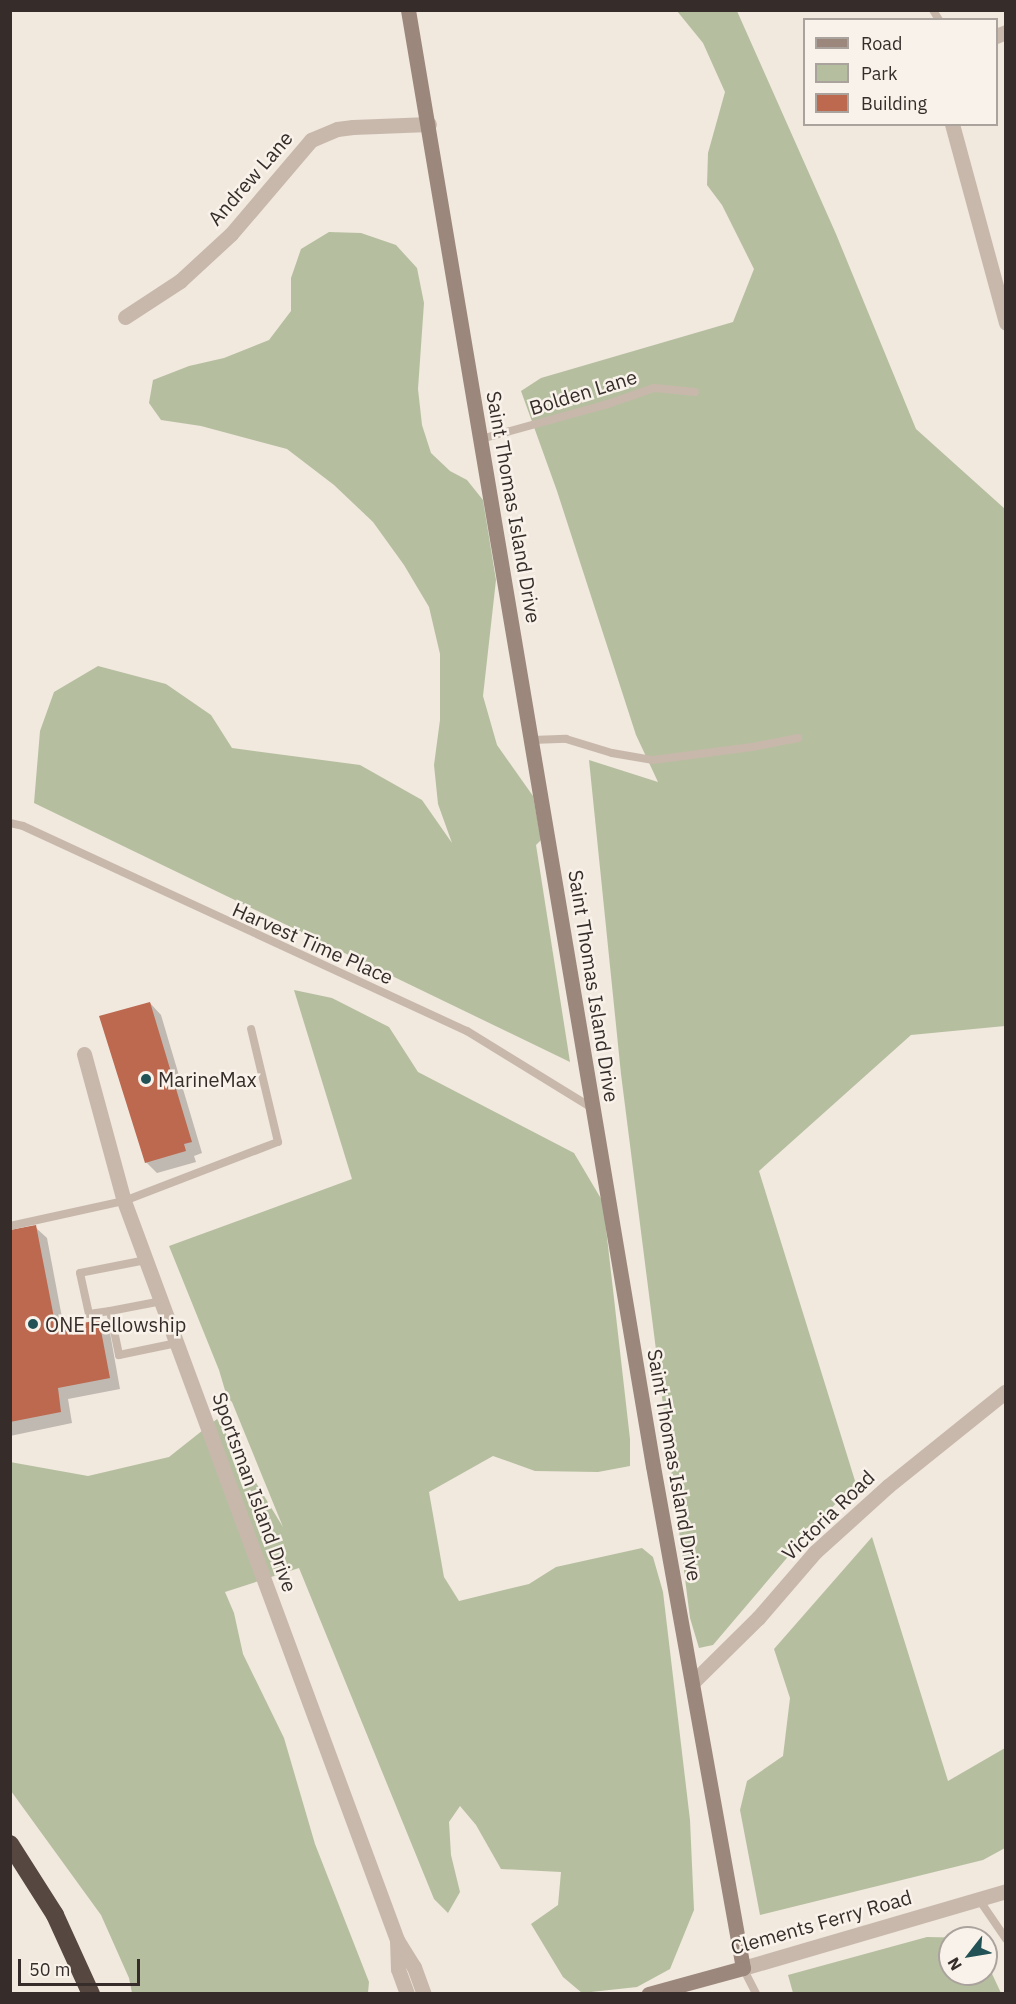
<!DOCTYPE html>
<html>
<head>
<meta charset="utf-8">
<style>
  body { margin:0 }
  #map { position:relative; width:1016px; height:2004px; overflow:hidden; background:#f1e8de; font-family:"IBM Plex Sans",sans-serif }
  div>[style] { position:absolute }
  .green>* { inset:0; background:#b5bf9f }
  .shadow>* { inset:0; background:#0003 }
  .building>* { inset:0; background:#bc6950 }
  .lane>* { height:8px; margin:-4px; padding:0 4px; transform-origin:4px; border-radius:4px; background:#c8b8ab }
  .street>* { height:15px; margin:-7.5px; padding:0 7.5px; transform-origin:7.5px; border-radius:7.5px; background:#c8b8ab }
  .secondary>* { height:15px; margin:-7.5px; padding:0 7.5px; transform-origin:7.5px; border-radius:7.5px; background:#9b877c }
  .highway>* { height:18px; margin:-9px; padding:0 9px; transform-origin:9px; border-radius:9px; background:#564841 }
  .dots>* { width:16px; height:16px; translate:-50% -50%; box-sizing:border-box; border:3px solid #f8f2ea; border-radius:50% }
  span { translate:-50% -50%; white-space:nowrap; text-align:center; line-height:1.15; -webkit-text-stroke:5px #f8f2ea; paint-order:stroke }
  .street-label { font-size:20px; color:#362d2a }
  .poi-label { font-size:20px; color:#362d2a }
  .left { translate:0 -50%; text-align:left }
  .frame { position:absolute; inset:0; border:12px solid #362d2a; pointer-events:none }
  .legend { position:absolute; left:803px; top:18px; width:195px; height:108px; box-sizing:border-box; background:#f8f2ea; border:2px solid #aaa39d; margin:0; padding:8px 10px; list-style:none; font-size:18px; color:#362d2a }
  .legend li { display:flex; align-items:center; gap:12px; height:30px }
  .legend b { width:30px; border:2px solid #aaa39d }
  .north { position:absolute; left:938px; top:1926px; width:60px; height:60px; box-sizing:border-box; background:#f8f2ea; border:2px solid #aaa39d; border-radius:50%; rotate:239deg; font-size:16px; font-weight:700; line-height:24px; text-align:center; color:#362d2a }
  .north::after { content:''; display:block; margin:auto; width:21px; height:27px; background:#225255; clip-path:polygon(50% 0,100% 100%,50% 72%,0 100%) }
  .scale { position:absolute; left:18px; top:1959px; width:122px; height:27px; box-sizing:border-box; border:3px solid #362d2a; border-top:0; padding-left:8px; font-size:18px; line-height:21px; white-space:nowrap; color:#362d2a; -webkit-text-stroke:4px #f8f2ea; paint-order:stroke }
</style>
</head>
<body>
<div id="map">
  <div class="green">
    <i style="clip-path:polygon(677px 11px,737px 11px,836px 234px,916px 429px,1005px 509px,1005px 1026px,911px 1035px,759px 1171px,856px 1484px,820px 1519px,713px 1645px,699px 1648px,690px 1618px,621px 1074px,589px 760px,658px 782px,636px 735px,557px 491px,521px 391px,541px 378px,733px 322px,754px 269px,722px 205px,707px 185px,708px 153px,725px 92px,703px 43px)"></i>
    <i style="clip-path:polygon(329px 232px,361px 233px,396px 245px,417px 268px,424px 303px,418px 389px,422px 425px,431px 453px,450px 471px,467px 480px,483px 500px,496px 580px,483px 696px,497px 745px,533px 796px,541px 840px,536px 845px,570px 1062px,34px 803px,40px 731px,54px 692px,98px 666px,166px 684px,211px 715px,232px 748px,360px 765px,422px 800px,452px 843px,438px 804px,434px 765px,440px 720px,440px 654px,429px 607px,404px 565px,373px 522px,334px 485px,287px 449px,201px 426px,161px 420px,149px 403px,153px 380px,189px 366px,224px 358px,269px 340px,291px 311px,291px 278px,301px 249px)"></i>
    <i style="clip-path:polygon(294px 990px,332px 998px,389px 1027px,418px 1072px,574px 1153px,603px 1202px,630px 1439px,630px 1466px,598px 1472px,535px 1471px,493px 1456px,429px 1492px,444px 1577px,459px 1601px,529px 1584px,556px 1567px,642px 1548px,653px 1557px,663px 1592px,690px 1820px,694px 1910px,670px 1969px,637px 1987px,582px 1993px,563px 1977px,531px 1924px,558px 1905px,561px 1872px,501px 1869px,476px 1825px,460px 1806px,449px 1822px,451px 1855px,460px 1892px,448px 1913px,434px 1899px,299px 1568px,225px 1592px,234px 1613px,243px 1654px,284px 1738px,315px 1844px,369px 1982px,368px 1993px,132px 1993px,129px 1978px,101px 1915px,11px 1791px,10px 1462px,88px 1476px,169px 1457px,217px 1419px,283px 1527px,232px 1402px,227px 1397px,219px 1370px,169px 1246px,352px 1179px)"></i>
    <i style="clip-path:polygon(872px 1537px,948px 1781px,1005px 1748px,1005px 1848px,983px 1860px,760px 1915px,740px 1810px,747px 1781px,783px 1756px,790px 1698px,774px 1649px)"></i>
    <i style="clip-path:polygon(927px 1937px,975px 1938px,950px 1938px,950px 1974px,986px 1974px,986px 1961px,1001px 1993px,793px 1993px,788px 1975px)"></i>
  </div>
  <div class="shadow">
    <i style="clip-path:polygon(150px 1003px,161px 1015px,202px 1153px,194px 1156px,196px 1162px,157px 1173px,146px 1162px)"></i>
    <i style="clip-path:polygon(35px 1227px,47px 1238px,64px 1328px,98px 1321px,110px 1333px,120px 1389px,68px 1399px,72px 1423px,10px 1436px,10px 1231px)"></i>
  </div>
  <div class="building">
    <i style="clip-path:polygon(150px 1002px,192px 1142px,184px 1144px,186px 1151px,145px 1163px,99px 1016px)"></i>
    <i style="clip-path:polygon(36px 1225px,56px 1328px,99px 1320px,110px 1378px,58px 1388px,61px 1412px,10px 1422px,10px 1230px)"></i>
  </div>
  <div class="lane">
    <i style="left:933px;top:10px;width:12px;rotate:59deg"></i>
    <i style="left:481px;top:439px;width:132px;rotate:-15.4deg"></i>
    <i style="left:608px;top:404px;width:49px;rotate:-19.2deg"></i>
    <i style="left:654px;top:388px;width:41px;rotate:5.6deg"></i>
    <i style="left:532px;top:740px;width:34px;rotate:-2deg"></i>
    <i style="left:566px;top:739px;width:48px;rotate:16.9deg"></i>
    <i style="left:612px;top:753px;width:42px;rotate:9.7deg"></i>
    <i style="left:653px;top:760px;width:100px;rotate:-7.5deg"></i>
    <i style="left:752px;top:747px;width:47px;rotate:-11.1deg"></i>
    <i style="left:10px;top:823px;width:13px;rotate:13deg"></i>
    <i style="left:23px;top:826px;width:489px;rotate:24.8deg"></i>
    <i style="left:467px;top:1031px;width:147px;rotate:31.6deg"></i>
    <i style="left:10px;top:1226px;width:117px;rotate:-12.4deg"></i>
    <i style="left:124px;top:1201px;width:165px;rotate:-21deg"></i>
    <i style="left:278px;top:1142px;width:116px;rotate:-103.4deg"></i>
    <i style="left:146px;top:1260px;width:67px;rotate:168.9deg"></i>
    <i style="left:80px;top:1273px;width:42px;rotate:77.6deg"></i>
    <i style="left:89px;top:1314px;width:21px;rotate:-8deg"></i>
    <i style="left:110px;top:1311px;width:45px;rotate:78.4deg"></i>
    <i style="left:119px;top:1355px;width:59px;rotate:-11.7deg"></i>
    <i style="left:110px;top:1311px;width:53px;rotate:-10.9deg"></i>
    <i style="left:978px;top:1898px;width:50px;rotate:55.7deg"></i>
    <i style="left:743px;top:1968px;width:29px;rotate:63deg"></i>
  </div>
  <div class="street">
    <i style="left:996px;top:36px;width:11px;rotate:-22deg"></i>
    <i style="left:952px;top:124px;width:206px;rotate:74.8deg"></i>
    <i style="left:125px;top:317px;width:66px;rotate:-33.2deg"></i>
    <i style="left:180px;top:281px;width:69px;rotate:-42.7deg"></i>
    <i style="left:231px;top:234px;width:123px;rotate:-49.6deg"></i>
    <i style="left:311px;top:140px;width:28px;rotate:-23deg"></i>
    <i style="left:337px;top:129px;width:16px;rotate:-7deg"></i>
    <i style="left:353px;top:127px;width:76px;rotate:-2.3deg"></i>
    <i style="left:84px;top:1054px;width:152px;rotate:74.8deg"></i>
    <i style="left:124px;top:1201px;width:788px;rotate:69.72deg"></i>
    <i style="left:397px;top:1940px;width:32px;rotate:58deg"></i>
    <i style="left:414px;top:1967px;width:29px;rotate:70deg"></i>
    <i style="left:692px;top:1683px;width:93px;rotate:-44.6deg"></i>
    <i style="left:758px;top:1618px;width:87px;rotate:-49.2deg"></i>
    <i style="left:815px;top:1552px;width:98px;rotate:-42.1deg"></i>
    <i style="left:888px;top:1486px;width:151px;rotate:-38.8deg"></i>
    <i style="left:397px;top:1940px;width:29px;rotate:88deg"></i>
    <i style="left:398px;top:1969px;width:27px;rotate:70deg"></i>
    <i style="left:743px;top:1968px;width:274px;rotate:-16.3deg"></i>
  </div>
  <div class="secondary">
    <i style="left:408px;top:10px;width:1476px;rotate:80.45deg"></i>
    <i style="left:653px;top:1466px;width:510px;rotate:79.84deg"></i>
    <i style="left:743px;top:1968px;width:98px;rotate:164.7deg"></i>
  </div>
  <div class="highway">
    <i style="left:10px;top:1844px;width:84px;rotate:57.6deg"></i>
    <i style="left:55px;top:1915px;width:87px;rotate:65.5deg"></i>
  </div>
  <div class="dots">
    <i style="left:146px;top:1079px;background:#225255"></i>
    <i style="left:33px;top:1324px;background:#225255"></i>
  </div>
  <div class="street-label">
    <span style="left:250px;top:178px;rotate:-49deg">Andrew Lane</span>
    <span style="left:583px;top:392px;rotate:-17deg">Bolden Lane</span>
    <span style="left:514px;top:507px;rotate:80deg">Saint Thomas Island Drive</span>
    <span style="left:313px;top:943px;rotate:24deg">Harvest Time Place</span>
    <span style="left:594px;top:986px;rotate:81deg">Saint Thomas Island Drive</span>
    <span style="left:675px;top:1465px;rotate:80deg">Saint Thomas Island Drive</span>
    <span style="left:255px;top:1492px;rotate:70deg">Sportsman Island Drive</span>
    <span style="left:828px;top:1515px;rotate:-44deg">Victoria Road</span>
    <span style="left:821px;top:1922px;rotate:-16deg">Clements Ferry Road</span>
  </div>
  <div class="poi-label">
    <span class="left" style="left:158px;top:1079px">MarineMax</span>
    <span class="left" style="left:45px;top:1324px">ONE Fellowship</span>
  </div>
  <div class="frame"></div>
  <ul class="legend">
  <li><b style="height:8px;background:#9b877c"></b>Road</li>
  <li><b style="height:16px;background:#b5bf9f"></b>Park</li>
  <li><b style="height:16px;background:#bc6950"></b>Building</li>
  </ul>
  <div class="north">N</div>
  <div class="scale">50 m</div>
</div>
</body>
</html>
